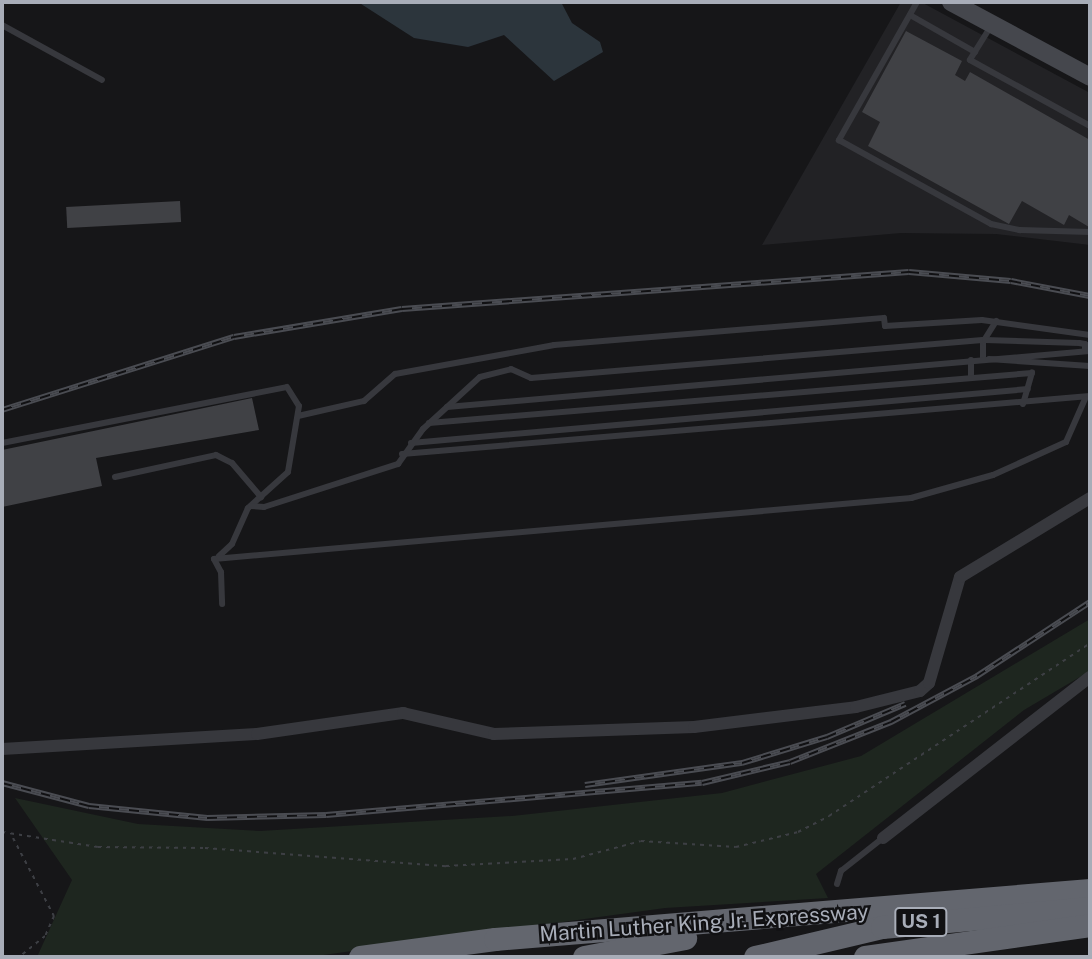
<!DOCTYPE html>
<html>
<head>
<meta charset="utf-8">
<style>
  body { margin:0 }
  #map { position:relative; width:1092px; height:959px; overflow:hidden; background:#161618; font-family:"Public Sans",sans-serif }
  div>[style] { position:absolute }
  .built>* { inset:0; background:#222225 }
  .green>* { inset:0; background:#1e261f }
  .water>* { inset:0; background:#2c353c }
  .building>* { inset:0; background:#404145; transform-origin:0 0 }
  .path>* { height:2px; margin-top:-1px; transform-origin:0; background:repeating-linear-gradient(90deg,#3d3f44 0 3.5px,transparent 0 8.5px) }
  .service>* { height:6px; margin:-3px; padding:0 3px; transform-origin:3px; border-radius:3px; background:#37383d }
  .minor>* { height:12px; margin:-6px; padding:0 6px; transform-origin:6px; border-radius:6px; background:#37383d }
  .secondary>* { height:18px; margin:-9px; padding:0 9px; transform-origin:9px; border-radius:9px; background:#45474d }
  .motorway>* { height:23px; margin:-11.5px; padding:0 11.5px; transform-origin:11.5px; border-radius:11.5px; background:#63666e }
  .rail>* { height:6px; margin-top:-3px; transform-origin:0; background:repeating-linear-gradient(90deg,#111113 0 10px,#4a4c52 0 20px); box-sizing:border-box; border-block:2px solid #4a4c52 }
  span { translate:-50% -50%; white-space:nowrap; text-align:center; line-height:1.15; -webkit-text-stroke:5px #111113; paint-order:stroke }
  .shield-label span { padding:2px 5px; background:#111113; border:2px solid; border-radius:5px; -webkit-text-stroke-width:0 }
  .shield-label { font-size:19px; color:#a8adb8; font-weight:700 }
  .street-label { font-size:21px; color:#a8adb8 }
  .frame { position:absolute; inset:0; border:4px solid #a8adb8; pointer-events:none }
</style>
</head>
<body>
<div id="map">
  <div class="built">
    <i style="clip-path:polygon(901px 2px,921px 2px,1090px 93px,1090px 245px,996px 234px,901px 233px,762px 245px)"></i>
  </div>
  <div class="green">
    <i style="clip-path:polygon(1090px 619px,1090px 671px,1024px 710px,816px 874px,828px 898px,665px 908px,309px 957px,37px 957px,72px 880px,15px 798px,138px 824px,260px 831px,512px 816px,722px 793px,861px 756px)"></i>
  </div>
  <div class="water">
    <i style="clip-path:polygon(358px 2px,561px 2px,572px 23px,600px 42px,603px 52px,554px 81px,504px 35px,468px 47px,414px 38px)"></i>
  </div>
  <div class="building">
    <i style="clip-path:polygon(906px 31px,962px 61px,955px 75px,965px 81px,970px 72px,1090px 140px,1089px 227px,1069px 215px,1064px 225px,1022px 201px,1009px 224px,868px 146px,880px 122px,862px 112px)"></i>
    <i style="left:180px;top:201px;width:21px;height:114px;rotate:87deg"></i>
    <i style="clip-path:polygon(252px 398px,259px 430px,96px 458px,102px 486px,2px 507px,2px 450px)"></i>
  </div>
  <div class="path">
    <i style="left:2px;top:832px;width:97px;rotate:8.9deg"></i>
    <i style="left:98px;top:847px;width:107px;rotate:0.5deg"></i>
    <i style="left:205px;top:848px;width:242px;rotate:4.3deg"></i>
    <i style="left:446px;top:866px;width:127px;rotate:-3.2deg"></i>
    <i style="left:573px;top:859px;width:70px;rotate:-14.8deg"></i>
    <i style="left:641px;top:841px;width:95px;rotate:3.6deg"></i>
    <i style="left:736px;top:847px;width:64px;rotate:-13.6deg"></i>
    <i style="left:798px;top:832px;width:35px;rotate:-27deg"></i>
    <i style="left:829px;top:816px;width:313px;rotate:-33.5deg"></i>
    <i style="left:13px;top:838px;width:88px;rotate:62.3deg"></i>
    <i style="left:54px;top:916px;width:22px;rotate:114deg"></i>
    <i style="left:45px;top:936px;width:33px;rotate:141deg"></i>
  </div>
  <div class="service">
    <i style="left:917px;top:2px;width:159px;rotate:119.5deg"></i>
    <i style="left:839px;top:140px;width:174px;rotate:28.9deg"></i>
    <i style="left:991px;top:224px;width:30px;rotate:12deg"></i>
    <i style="left:1020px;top:230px;width:70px;rotate:1.6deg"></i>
    <i style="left:910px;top:15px;width:75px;rotate:29.6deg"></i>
    <i style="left:2px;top:25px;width:114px;rotate:28.8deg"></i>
    <i style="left:991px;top:26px;width:40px;rotate:122deg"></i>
    <i style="left:970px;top:60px;width:137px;rotate:28.8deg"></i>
    <i style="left:983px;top:358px;width:16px;rotate:-90deg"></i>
    <i style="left:983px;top:342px;width:25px;rotate:-58deg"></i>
    <i style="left:989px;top:359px;width:101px;rotate:4deg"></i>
    <i style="left:971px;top:360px;width:18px;rotate:90deg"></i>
    <i style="left:1023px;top:404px;width:33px;rotate:-74deg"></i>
    <i style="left:447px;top:407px;width:645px;rotate:-4.98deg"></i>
    <i style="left:298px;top:416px;width:68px;rotate:-12.8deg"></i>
    <i style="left:364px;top:401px;width:41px;rotate:-41.1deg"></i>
    <i style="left:395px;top:374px;width:162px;rotate:-10.3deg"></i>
    <i style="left:554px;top:345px;width:331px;rotate:-4.7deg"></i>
    <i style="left:884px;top:318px;width:8px;rotate:83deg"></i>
    <i style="left:885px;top:326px;width:97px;rotate:-3.5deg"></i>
    <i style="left:982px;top:320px;width:109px;rotate:7.9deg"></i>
    <i style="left:429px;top:423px;width:605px;rotate:-4.74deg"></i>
    <i style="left:2px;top:443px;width:290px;rotate:-11.1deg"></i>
    <i style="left:287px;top:387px;width:22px;rotate:58deg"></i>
    <i style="left:299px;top:406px;width:67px;rotate:99.5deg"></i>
    <i style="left:288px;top:472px;width:54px;rotate:138deg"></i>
    <i style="left:248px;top:508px;width:39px;rotate:114deg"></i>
    <i style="left:232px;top:544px;width:18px;rotate:137deg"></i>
    <i style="left:411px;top:443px;width:619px;rotate:-5deg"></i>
    <i style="left:402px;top:454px;width:690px;rotate:-4.82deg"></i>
    <i style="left:115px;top:477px;width:103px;rotate:-12.3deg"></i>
    <i style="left:216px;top:455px;width:18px;rotate:27deg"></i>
    <i style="left:232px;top:463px;width:45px;rotate:49.5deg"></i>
    <i style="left:251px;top:506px;width:13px;rotate:4deg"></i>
    <i style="left:264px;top:507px;width:141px;rotate:-17.8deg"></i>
    <i style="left:398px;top:464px;width:43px;rotate:-54.5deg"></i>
    <i style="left:423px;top:429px;width:77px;rotate:-42.4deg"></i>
    <i style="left:480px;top:377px;width:32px;rotate:-14deg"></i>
    <i style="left:511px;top:369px;width:22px;rotate:24deg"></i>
    <i style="left:531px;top:378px;width:456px;rotate:-4.8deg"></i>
    <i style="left:985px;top:340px;width:94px;rotate:1.8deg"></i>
    <i style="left:1079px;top:343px;width:6px;rotate:9deg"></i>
    <i style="left:1085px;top:344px;width:7px;rotate:90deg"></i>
    <i style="left:214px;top:559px;width:700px;rotate:-5deg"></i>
    <i style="left:911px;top:498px;width:85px;rotate:-15.7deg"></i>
    <i style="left:993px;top:475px;width:80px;rotate:-24.3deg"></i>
    <i style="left:1066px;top:442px;width:47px;rotate:-66.2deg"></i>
    <i style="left:214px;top:559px;width:15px;rotate:62deg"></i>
    <i style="left:221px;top:572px;width:32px;rotate:88deg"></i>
    <i style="left:837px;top:884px;width:14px;rotate:-73deg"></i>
    <i style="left:841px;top:871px;width:53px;rotate:-38.2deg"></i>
  </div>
  <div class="minor">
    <i style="left:2px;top:749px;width:255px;rotate:-3.4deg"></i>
    <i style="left:257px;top:734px;width:148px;rotate:-8.2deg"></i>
    <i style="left:403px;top:713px;width:93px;rotate:13deg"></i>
    <i style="left:494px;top:734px;width:200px;rotate:-2deg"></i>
    <i style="left:694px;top:727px;width:163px;rotate:-7deg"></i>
    <i style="left:856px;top:707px;width:66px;rotate:-14deg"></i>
    <i style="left:920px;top:691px;width:12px;rotate:-42deg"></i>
    <i style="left:929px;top:683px;width:110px;rotate:-73.7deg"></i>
    <i style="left:960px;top:577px;width:152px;rotate:-31.3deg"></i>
    <i style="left:883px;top:838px;width:262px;rotate:-37.9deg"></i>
  </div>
  <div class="secondary">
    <i style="left:951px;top:2px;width:158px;rotate:28.3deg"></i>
  </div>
  <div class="motorway">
    <i style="left:360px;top:957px;width:136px;rotate:-7.6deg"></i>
    <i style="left:495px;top:939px;width:597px;rotate:-4.71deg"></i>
    <i style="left:584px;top:957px;width:103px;rotate:-10.7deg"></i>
    <i style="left:755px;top:957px;width:130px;rotate:-13.3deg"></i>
    <i style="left:882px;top:927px;width:209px;rotate:-5.2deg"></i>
    <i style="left:865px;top:957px;width:227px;rotate:-8.1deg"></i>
  </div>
  <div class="rail">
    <i style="left:2px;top:410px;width:243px;rotate:-17.5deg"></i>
    <i style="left:234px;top:337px;width:170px;rotate:-9.5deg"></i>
    <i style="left:402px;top:309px;width:508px;rotate:-4.17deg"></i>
    <i style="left:909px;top:272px;width:102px;rotate:5deg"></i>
    <i style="left:1011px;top:281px;width:80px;rotate:10.8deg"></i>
    <i style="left:2px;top:783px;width:90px;rotate:14.8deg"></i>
    <i style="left:89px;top:806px;width:119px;rotate:5.8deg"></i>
    <i style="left:207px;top:818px;width:119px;rotate:-1.4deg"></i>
    <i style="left:326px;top:815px;width:377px;rotate:-4.9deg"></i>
    <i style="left:702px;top:783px;width:90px;rotate:-13.4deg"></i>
    <i style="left:790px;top:762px;width:109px;rotate:-21.6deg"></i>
    <i style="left:891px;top:722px;width:98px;rotate:-28.1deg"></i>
    <i style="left:977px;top:676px;width:135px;rotate:-33.2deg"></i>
    <i style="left:585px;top:785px;width:159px;rotate:-8deg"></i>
    <i style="left:742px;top:763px;width:89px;rotate:-17deg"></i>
    <i style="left:827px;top:737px;width:85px;rotate:-22.9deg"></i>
  </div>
  <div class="shield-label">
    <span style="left:921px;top:922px">US 1</span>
  </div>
  <div class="street-label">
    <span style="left:704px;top:923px;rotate:-4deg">Martin Luther King Jr. Expressway</span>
  </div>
  <div class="frame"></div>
</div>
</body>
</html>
